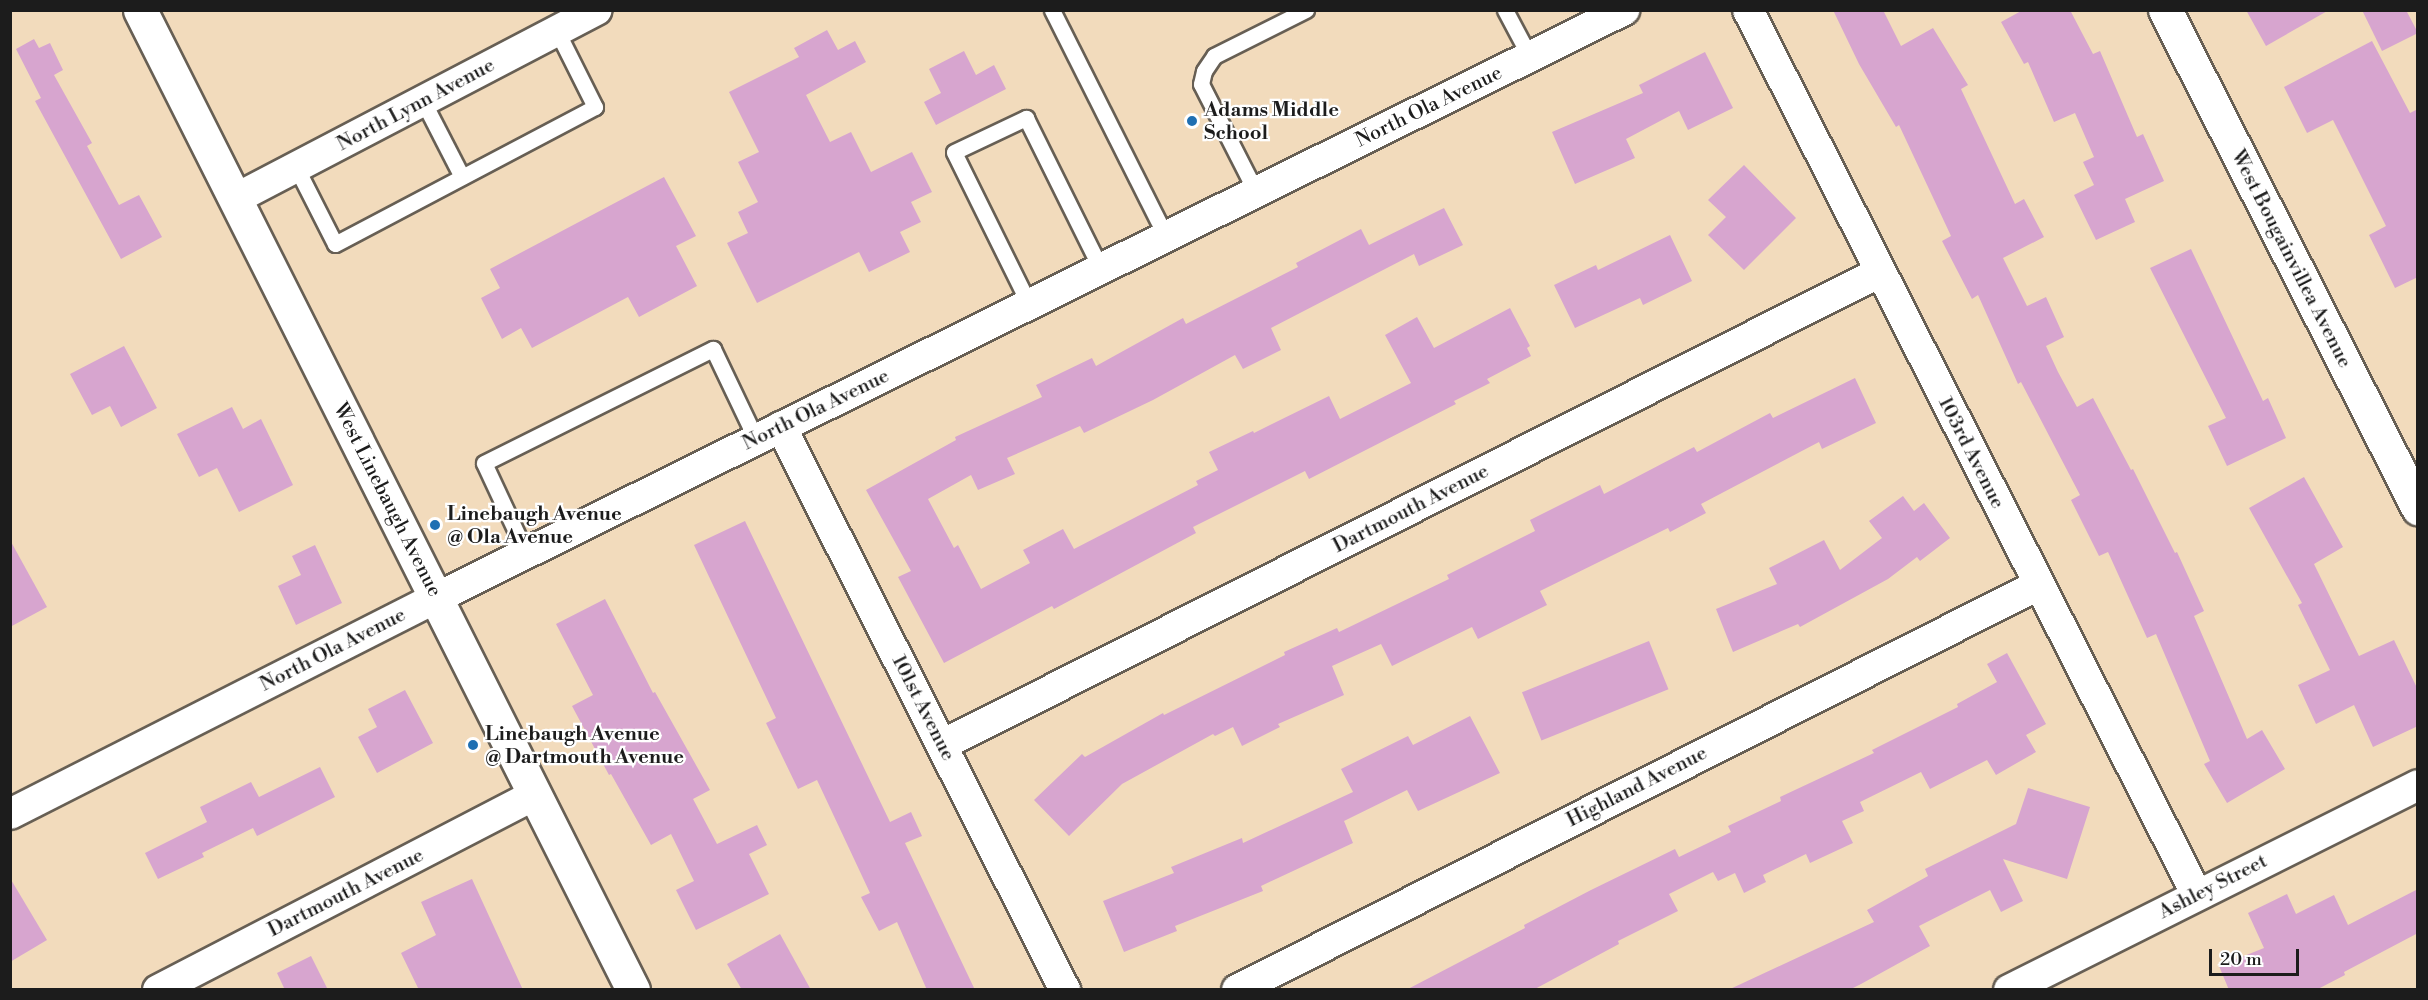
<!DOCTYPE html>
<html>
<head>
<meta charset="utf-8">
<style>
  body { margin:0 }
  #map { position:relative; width:2428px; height:1000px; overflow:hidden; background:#f2dbbc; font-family:"Libre Bodoni",serif }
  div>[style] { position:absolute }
  .building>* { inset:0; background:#d7a5cf; transform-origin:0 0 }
  .roads { filter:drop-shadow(2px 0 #675f54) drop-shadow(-2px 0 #675f54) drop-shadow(0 2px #675f54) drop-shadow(0 -2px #675f54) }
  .service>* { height:15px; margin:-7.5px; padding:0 7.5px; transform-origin:7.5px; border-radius:7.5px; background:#fff }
  .minor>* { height:30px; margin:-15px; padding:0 15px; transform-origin:15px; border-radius:15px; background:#fff }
  .tertiary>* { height:33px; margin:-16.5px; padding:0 16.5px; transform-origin:16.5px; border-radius:16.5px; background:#fff }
  .dots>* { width:16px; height:16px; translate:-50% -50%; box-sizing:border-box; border:3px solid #fff; border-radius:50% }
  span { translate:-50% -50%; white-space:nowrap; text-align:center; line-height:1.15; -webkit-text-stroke:4.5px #fff; paint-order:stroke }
  .street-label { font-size:20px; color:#1c1c1c }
  .poi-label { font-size:20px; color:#1c1c1c; font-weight:700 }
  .left { translate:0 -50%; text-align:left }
  .frame { position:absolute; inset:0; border:12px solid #1c1c1c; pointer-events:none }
  .scale { position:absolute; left:2209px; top:949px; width:90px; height:27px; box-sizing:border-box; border:3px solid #1c1c1c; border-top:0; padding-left:8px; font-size:18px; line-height:21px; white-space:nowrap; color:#1c1c1c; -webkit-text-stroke:4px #fff; paint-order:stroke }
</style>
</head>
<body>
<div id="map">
  <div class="building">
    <i style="clip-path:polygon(1833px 10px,1883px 10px,1901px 46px,1933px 28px,1968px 85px,1961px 89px,2015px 204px,2024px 199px,2044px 237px,2003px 258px,2027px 306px,2046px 297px,2064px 337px,2046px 346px,2058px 372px,2077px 407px,2093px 398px,2131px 470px,2133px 469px,2175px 553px,2177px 552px,2204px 611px,2194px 616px,2247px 739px,2262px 730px,2285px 769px,2227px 803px,2204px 764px,2210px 761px,2156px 634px,2147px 638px,2108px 552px,2099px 556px,2071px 500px,2080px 495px,2021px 382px,2018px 384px,1978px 295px,1972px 299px,1942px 241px,1951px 236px,1899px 125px,1896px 127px,1859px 64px)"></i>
    <i style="clip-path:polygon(2023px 10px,2070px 10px,2093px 54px,2100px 51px,2137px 137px,2143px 134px,2164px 181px,2125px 199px,2135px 222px,2096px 240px,2074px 195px,2094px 185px,2083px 162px,2094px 157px,2075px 113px,2054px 122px,2028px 62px,2024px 64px,2001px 22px)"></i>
    <i style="clip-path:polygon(2246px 10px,2329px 10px,2266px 46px)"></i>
    <i style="clip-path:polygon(2362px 10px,2406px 10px,2418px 33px,2382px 51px)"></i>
    <i style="clip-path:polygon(827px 30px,838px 50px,855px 41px,866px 62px,806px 95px,830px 142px,851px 132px,871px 172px,912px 152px,932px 192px,911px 202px,921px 222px,900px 232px,910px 252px,869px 272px,859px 252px,757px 303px,727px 243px,748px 233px,738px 212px,758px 202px,738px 162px,759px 152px,729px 92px,799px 57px,794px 48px)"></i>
    <i style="clip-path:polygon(34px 39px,39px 48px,50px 43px,63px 70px,54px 75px,92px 143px,87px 146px,119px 205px,139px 195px,162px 237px,121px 259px,35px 101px,41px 98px,16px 49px)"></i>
    <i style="clip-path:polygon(2372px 41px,2410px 113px,2418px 109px,2418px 277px,2395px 288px,2369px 235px,2386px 226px,2333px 120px,2307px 133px,2284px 87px)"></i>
    <i style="clip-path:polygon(964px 51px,976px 75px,994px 65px,1006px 89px,936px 125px,924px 102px,941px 93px,929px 69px)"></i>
    <i style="clip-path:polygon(1705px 52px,1733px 108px,1688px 130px,1679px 111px,1626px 139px,1635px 158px,1575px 184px,1552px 132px,1643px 93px,1639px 85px)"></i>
    <i style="clip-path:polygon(1744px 165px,1796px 218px,1744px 270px,1708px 235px,1726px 217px,1708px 200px)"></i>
    <i style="clip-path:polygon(664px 177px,696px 236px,676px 246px,697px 286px,639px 317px,628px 297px,532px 348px,521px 328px,502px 339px,481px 298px,500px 288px,490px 269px)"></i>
    <i style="clip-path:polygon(1444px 208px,1463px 245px,1419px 266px,1414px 254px,1271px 328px,1281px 350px,1243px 369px,1235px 355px,1153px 400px,1084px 433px,1080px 426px,1007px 458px,1015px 474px,978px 490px,971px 475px,928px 499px,954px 548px,958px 545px,981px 589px,1030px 563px,1023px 550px,1063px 529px,1074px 549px,1198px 485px,1196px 481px,1218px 470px,1209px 452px,1253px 431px,1254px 433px,1329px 396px,1340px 419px,1411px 383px,1385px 335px,1417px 317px,1434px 348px,1510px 308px,1530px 346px,1527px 348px,1531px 356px,1487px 379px,1490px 383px,1454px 401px,1456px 404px,1309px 479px,1305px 471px,1193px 527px,1196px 533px,1054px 609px,1052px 606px,944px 663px,898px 577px,911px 571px,866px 490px,956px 440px,955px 437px,1042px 397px,1036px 385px,1092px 358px,1096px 366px,1183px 318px,1186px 324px,1298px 267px,1296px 263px,1361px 229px,1369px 245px)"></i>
    <i style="clip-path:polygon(1670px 235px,1692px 281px,1643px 305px,1640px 298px,1575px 328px,1554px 285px,1596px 265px,1598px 270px)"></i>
    <i style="clip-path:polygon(2191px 249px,2263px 401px,2268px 398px,2286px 438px,2227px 466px,2208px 426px,2226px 418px,2150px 268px)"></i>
    <i style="clip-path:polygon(124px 346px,157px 408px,121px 427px,110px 406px,92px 415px,70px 374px)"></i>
    <i style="clip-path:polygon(1855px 378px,1876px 423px,1822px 449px,1819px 442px,1701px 504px,1706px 513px,1670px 532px,1668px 528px,1540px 591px,1547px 605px,1478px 639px,1472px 627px,1392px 666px,1381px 644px,1332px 666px,1344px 695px,1278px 724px,1280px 727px,1242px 746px,1233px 727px,1215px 736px,1213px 734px,1122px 784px,1069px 836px,1034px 800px,1082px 754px,1085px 757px,1163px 713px,1164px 715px,1285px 655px,1284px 652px,1337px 628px,1339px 632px,1449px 579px,1447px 575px,1535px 531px,1530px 520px,1600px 485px,1604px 494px,1694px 447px,1697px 452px,1770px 413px,1773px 418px)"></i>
    <i style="clip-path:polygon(232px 407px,243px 429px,261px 419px,293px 485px,239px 512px,217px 468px,199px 477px,177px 434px)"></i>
    <i style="clip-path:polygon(2304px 477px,2343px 547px,2314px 564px,2359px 656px,2394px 640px,2418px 690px,2418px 726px,2373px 747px,2354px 705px,2316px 724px,2298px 685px,2330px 670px,2298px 605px,2302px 603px,2249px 508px)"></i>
    <i style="clip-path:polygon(1903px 496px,1914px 511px,1924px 503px,1950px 538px,1920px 561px,1917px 557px,1888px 579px,1800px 627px,1798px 624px,1733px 652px,1716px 609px,1777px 584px,1769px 568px,1824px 540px,1840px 570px,1882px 538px,1869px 521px)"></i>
    <i style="clip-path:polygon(745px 521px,890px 822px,911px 812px,922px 836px,905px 843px,975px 990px,927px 990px,897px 922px,879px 931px,861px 897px,870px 893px,817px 780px,798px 789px,766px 723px,776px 718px,694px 545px)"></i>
    <i style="clip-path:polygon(10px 540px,47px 607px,10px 627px)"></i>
    <i style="clip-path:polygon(315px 545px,342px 603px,296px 625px,278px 586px,301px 575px,292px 556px)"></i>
    <i style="clip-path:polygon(605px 599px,653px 693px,655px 692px,710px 790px,693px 799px,717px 844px,757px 825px,767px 845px,749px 854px,769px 894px,696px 930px,676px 890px,694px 881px,671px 834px,651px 845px,611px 774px,609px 775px,572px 706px,593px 695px,556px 624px)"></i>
    <i style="left:1649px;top:641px;width:52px;height:137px;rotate:68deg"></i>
    <i style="clip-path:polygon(2007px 653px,2046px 724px,2026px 735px,2036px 752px,1996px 775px,1987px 760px,1930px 789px,1921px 772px,1860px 802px,1864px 811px,1842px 821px,1853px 843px,1810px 863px,1806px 854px,1763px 875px,1766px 882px,1744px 893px,1735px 873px,1718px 881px,1713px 872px,1669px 894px,1678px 911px,1618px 941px,1619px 944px,1533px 990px,1406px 990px,1525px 928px,1524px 925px,1591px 890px,1675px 849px,1679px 857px,1731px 832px,1728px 826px,1781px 801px,1780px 797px,1874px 753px,1872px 750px,1958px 707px,1957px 704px,1997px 682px,1987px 664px)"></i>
    <i style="clip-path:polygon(405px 690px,433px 743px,377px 773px,358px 737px,377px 727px,368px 709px)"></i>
    <i style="clip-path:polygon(1470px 716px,1500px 773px,1418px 811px,1407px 790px,1344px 821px,1353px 843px,1261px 886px,1263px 891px,1175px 926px,1177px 931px,1124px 952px,1103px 901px,1174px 873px,1171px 867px,1242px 838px,1243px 843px,1353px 792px,1341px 769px,1408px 736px,1413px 745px)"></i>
    <i style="clip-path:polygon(320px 767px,335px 797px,257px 836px,253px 828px,202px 853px,204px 857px,158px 879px,145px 853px,207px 822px,200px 807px,251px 782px,259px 797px)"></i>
    <i style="clip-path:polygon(2028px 788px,2090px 807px,2067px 879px,2003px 859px,2023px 901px,2001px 912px,1990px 890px,1919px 926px,1930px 946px,1861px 984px,1849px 990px,1728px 990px,1874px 922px,1867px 910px,1928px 876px,1925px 869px,2016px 824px)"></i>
    <i style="clip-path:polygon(10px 878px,47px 940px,10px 962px)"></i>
    <i style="clip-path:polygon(472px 879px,523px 990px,419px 990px,401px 953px,436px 935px,421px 902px)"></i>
    <i style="clip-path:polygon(2418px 889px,2418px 933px,2344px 972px,2345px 975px,2316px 990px,2229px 990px,2219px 966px,2264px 948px,2248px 913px,2287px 894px,2296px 914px,2334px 895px,2348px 925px)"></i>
    <i style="clip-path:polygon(780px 934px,811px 990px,742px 990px,727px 964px)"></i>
    <i style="clip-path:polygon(311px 956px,328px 990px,285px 990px,277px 973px)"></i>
  </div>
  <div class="roads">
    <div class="service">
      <i style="left:1052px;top:10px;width:254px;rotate:63.3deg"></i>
      <i style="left:1505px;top:10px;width:53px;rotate:62deg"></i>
      <i style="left:423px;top:101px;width:85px;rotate:62.8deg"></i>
      <i style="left:296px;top:167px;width:86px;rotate:63.1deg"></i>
      <i style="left:335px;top:244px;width:294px;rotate:-27.8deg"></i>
      <i style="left:595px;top:107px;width:85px;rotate:-116.6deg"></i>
      <i style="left:1256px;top:192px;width:121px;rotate:-117deg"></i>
      <i style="left:1201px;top:84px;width:13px;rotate:-77deg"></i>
      <i style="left:1204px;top:71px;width:18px;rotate:-56deg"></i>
      <i style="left:1214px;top:56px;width:103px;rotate:-26.6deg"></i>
      <i style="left:1029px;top:304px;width:169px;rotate:-116.3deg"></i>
      <i style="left:954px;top:152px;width:80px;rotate:-25.3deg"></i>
      <i style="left:1026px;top:118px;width:169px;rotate:63.6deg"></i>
      <i style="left:526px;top:553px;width:99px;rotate:-115deg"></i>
      <i style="left:484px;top:463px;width:256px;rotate:-26.5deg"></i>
      <i style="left:713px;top:349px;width:100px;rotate:64.5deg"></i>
    </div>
    <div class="minor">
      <i style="left:1748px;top:10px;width:992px;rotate:63.1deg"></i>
      <i style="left:235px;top:199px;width:408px;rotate:-27.6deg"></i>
      <i style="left:781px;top:427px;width:631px;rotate:63.23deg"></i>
      <i style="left:942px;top:745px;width:1051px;rotate:-26.76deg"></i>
      <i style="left:10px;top:814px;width:478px;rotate:-26.9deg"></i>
      <i style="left:436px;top:598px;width:1326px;rotate:-26.33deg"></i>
      <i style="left:158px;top:990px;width:424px;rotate:-27.4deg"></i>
      <i style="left:1237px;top:990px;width:898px;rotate:-26.82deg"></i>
      <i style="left:2009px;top:990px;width:457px;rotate:-26.6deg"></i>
    </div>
    <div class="tertiary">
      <i style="left:140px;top:10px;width:1097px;rotate:63.29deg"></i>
      <i style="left:2165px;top:10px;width:559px;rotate:63.07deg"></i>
    </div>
  </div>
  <div class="dots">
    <i style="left:1192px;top:121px;background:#1f6fb2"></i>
    <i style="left:435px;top:525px;background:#1f6fb2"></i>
    <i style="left:473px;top:745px;background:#1f6fb2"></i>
  </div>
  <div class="street-label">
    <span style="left:416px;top:105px;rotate:-28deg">North Lynn Avenue</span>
    <span style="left:1429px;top:107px;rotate:-26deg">North Ola Avenue</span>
    <span style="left:2291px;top:259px;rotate:63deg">West Bougainvillea Avenue</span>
    <span style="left:816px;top:410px;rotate:-26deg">North Ola Avenue</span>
    <span style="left:1971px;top:453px;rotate:63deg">103rd Avenue</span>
    <span style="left:387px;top:500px;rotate:63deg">West Linebaugh Avenue</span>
    <span style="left:1411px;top:509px;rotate:-27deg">Dartmouth Avenue</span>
    <span style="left:333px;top:650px;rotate:-27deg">North Ola Avenue</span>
    <span style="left:923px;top:708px;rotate:63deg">101st Avenue</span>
    <span style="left:1637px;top:787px;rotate:-27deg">Highland Avenue</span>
    <span style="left:2213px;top:887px;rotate:-27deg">Ashley Street</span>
    <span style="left:346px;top:893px;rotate:-27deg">Dartmouth Avenue</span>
  </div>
  <div class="poi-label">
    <span class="left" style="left:1204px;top:122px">Adams Middle<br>School</span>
    <span class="left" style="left:447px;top:526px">Linebaugh Avenue<br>@ Ola Avenue</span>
    <span class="left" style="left:485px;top:746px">Linebaugh Avenue<br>@ Dartmouth Avenue</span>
  </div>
  <div class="frame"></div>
  <div class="scale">20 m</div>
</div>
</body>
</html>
